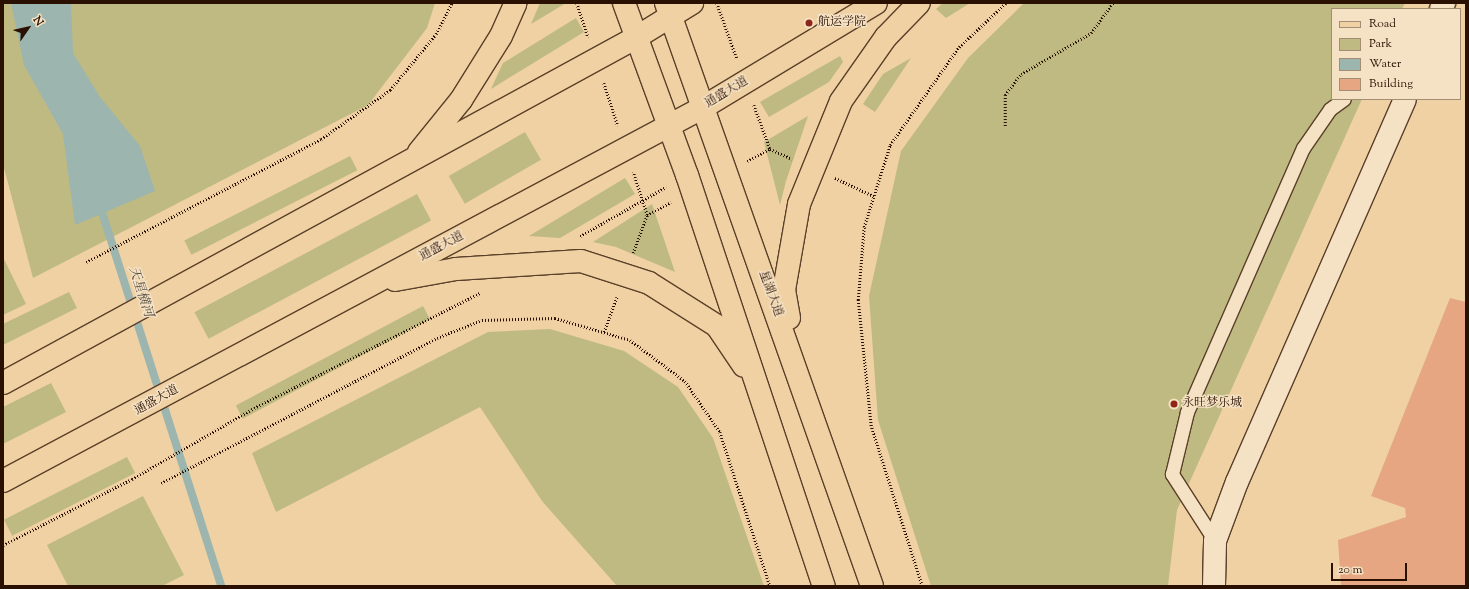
<!DOCTYPE html>
<html>
<head>
<meta charset="utf-8">
<style>
  body { margin:0 }
  #map { position:relative; width:1469px; height:589px; overflow:hidden; background:#efd1a3; font-family:"Sorts Mill Goudy","Noto Serif SC",serif }
  div>[style] { position:absolute }
  .green>* { inset:0; background:#beba82; transform-origin:0 0 }
  .water>* { inset:0; background:#9cb5ae }
  .stream>* { height:8px; margin:-4px; padding:0 4px; transform-origin:4px; border-radius:4px; background:#9cb5ae }
  .building>* { inset:0; background:#e6a682 }
  .path>* { height:2.5px; margin-top:-1.25px; transform-origin:0; background:repeating-linear-gradient(90deg,#291000 0 1px,transparent 0 3px) }
  .roads { filter:drop-shadow(1px 0 #5a4029) drop-shadow(-1px 0 #5a4029) drop-shadow(0 1px #5a4029) drop-shadow(0 -1px #5a4029) }
  .lane>* { height:13px; margin:-6.5px; padding:0 6.5px; transform-origin:6.5px; border-radius:6.5px; background:#f5e1c3 }
  .street>* { height:22px; margin:-11px; padding:0 11px; transform-origin:11px; border-radius:11px; background:#f5e1c3 }
  .primary>* { height:22px; margin:-11px; padding:0 11px; transform-origin:11px; border-radius:11px; background:#efd1a3 }
  .dots>* { width:11px; height:11px; translate:-50% -50%; box-sizing:border-box; border:2px solid #f5e1c3; border-radius:50% }
  span { translate:-50% -50%; white-space:nowrap; text-align:center; line-height:1.15; -webkit-text-stroke:3px #f5e1c3; paint-order:stroke }
  .poi-label { font-size:12px; color:#291000 }
  .left { translate:0 -50%; text-align:left }
  .street-label { font-size:12px; color:#291000 }
  .water-label { font-size:13px; color:#514a3d; font-style:italic }
  .frame { position:absolute; inset:0; border:4px solid #291000; pointer-events:none }
  .legend { position:absolute; left:1331px; top:8px; width:130px; height:92px; box-sizing:border-box; background:#f5e1c3; border:1px solid #a38d75; margin:0; padding:5px 7px; list-style:none; font-size:12px; color:#291000 }
  .legend li { display:flex; align-items:center; gap:8px; height:20px }
  .legend b { width:20px; border:1px solid #a38d75 }
  .north { position:absolute; left:8px; top:8px; width:40px; height:40px; -webkit-text-stroke:3px #f5e1c3; paint-order:stroke; rotate:56deg; font-size:11px; font-weight:700; line-height:16px; text-align:center; color:#291000 }
  .north::after { content:''; display:block; margin:auto; width:14px; height:18px; background:#291000; clip-path:polygon(50% 0,100% 100%,50% 72%,0 100%) }
  .scale { position:absolute; left:1331px; top:563px; width:76px; height:18px; box-sizing:border-box; border:2px solid #291000; border-top:0; padding-left:5px; font-size:12px; line-height:14px; white-space:nowrap; color:#291000; -webkit-text-stroke:3px #f5e1c3; paint-order:stroke }
</style>
</head>
<body>
<div id="map">
  <div class="green">
    <i style="clip-path:polygon(3px 3px,435px 3px,427px 28px,368px 105px,33px 278px,3px 164px)"></i>
    <i style="clip-path:polygon(540px 3px,566px 3px,531px 24px)"></i>
    <i style="clip-path:polygon(943px 3px,970px 3px,946px 18px,936px 9px)"></i>
    <i style="clip-path:polygon(1024px 3px,1405px 3px,1402px 9px,1332px 9px,1332px 99px,1362px 99px,1177px 510px,1168px 586px,931px 586px,878px 420px,869px 296px,901px 151px,968px 58px)"></i>
    <i style="clip-path:polygon(576px 18px,584px 32px,491px 89px,503px 63px)"></i>
    <i style="clip-path:polygon(840px 56px,843px 62px,829px 82px,769px 117px,760px 102px)"></i>
    <i style="clip-path:polygon(911px 58px,875px 112px,863px 104px,883px 74px)"></i>
    <i style="clip-path:polygon(808px 116px,786px 181px,780px 205px,764px 142px)"></i>
    <i style="left:525px;top:132px;width:32px;height:88px;rotate:60deg"></i>
    <i style="left:350px;top:156px;width:16px;height:186px;rotate:63deg"></i>
    <i style="clip-path:polygon(625px 178px,635px 194px,560px 238px,529px 236px)"></i>
    <i style="left:417px;top:194px;width:30px;height:252px;rotate:62deg"></i>
    <i style="clip-path:polygon(652px 204px,675px 272px,616px 247px,593px 242px)"></i>
    <i style="clip-path:polygon(3px 257px,26px 304px,3px 315px)"></i>
    <i style="clip-path:polygon(69px 292px,77px 308px,3px 345px,3px 324px)"></i>
    <i style="left:423px;top:306px;width:15px;height:212px;rotate:62deg"></i>
    <i style="clip-path:polygon(550px 329px,624px 351px,678px 387px,713px 438px,764px 586px,617px 586px,542px 501px,480px 407px,276px 512px,252px 453px,488px 332px)"></i>
    <i style="clip-path:polygon(51px 383px,66px 412px,3px 444px,3px 407px)"></i>
    <i style="left:127px;top:457px;width:18px;height:138px;rotate:63deg"></i>
    <i style="clip-path:polygon(143px 496px,184px 575px,162px 586px,68px 586px,47px 545px)"></i>
  </div>
  <div class="water">
    <i style="clip-path:polygon(11px 3px,71px 3px,73px 53px,100px 97px,140px 146px,155px 191px,75px 225px,63px 134px,24px 65px)"></i>
  </div>
  <div class="stream">
    <i style="left:100px;top:206px;width:399px;rotate:72.3deg"></i>
  </div>
  <div class="building">
    <i style="clip-path:polygon(1450px 298px,1466px 302px,1466px 586px,1341px 586px,1338px 540px,1406px 517px,1405px 508px,1371px 496px)"></i>
  </div>
  <div class="path">
    <i style="left:577px;top:3px;width:36px;rotate:72deg"></i>
    <i style="left:717px;top:3px;width:59px;rotate:70.3deg"></i>
    <i style="left:604px;top:83px;width:45px;rotate:72deg"></i>
    <i style="left:754px;top:105px;width:47px;rotate:70deg"></i>
    <i style="left:770px;top:149px;width:24px;rotate:24deg"></i>
    <i style="left:1005px;top:126px;width:31px;rotate:-90deg"></i>
    <i style="left:1005px;top:95px;width:26px;rotate:-53deg"></i>
    <i style="left:1021px;top:74px;width:81px;rotate:-30.4deg"></i>
    <i style="left:1091px;top:33px;width:37px;rotate:-54deg"></i>
    <i style="left:747px;top:161px;width:26px;rotate:-28deg"></i>
    <i style="left:835px;top:178px;width:43px;rotate:24.8deg"></i>
    <i style="left:647px;top:215px;width:27px;rotate:-28deg"></i>
    <i style="left:580px;top:236px;width:99px;rotate:-29.7deg"></i>
    <i style="left:633px;top:253px;width:40px;rotate:-69.8deg"></i>
    <i style="left:647px;top:215px;width:45px;rotate:-108deg"></i>
    <i style="left:86px;top:262px;width:265px;rotate:-27.6deg"></i>
    <i style="left:321px;top:139px;width:85px;rotate:-35.4deg"></i>
    <i style="left:390px;top:90px;width:72px;rotate:-50.6deg"></i>
    <i style="left:436px;top:34px;width:35px;rotate:-63deg"></i>
    <i style="left:604px;top:332px;width:37px;rotate:-70deg"></i>
    <i style="left:161px;top:483px;width:312px;rotate:-27.7deg"></i>
    <i style="left:437px;top:338px;width:48px;rotate:-21.8deg"></i>
    <i style="left:482px;top:320px;width:73px;rotate:-1.6deg"></i>
    <i style="left:555px;top:318px;width:78px;rotate:16.3deg"></i>
    <i style="left:630px;top:340px;width:69px;rotate:36.7deg"></i>
    <i style="left:685px;top:381px;width:62px;rotate:55.5deg"></i>
    <i style="left:720px;top:432px;width:162px;rotate:72deg"></i>
    <i style="left:3px;top:545px;width:145px;rotate:-27.1deg"></i>
    <i style="left:132px;top:479px;width:141px;rotate:-30.2deg"></i>
    <i style="left:254px;top:408px;width:254px;rotate:-27deg"></i>
    <i style="left:922px;top:586px;width:168px;rotate:-107.7deg"></i>
    <i style="left:871px;top:426px;width:127px;rotate:-95.9deg"></i>
    <i style="left:858px;top:300px;width:73px;rotate:-85.3deg"></i>
    <i style="left:864px;top:227px;width:86px;rotate:-72.4deg"></i>
    <i style="left:890px;top:145px;width:120px;rotate:-54.9deg"></i>
    <i style="left:959px;top:47px;width:64px;rotate:-43.1deg"></i>
  </div>
  <div class="roads">
    <div class="lane">
      <i style="left:1215px;top:541px;width:80px;rotate:-122.7deg"></i>
      <i style="left:1172px;top:474px;width:64px;rotate:-76.4deg"></i>
      <i style="left:1187px;top:412px;width:288px;rotate:-66.3deg"></i>
      <i style="left:1303px;top:148px;width:47px;rotate:-55.3deg"></i>
      <i style="left:1330px;top:109px;width:17px;rotate:-36deg"></i>
    </div>
    <div class="street">
      <i style="left:1441px;top:9px;width:7px;rotate:-63deg"></i>
      <i style="left:1214px;top:586px;width:45px;rotate:-88.7deg"></i>
      <i style="left:1215px;top:541px;width:63px;rotate:-69.6deg"></i>
      <i style="left:1237px;top:482px;width:418px;rotate:-66.3deg"></i>
    </div>
    <div class="primary">
      <i style="left:624px;top:3px;width:183px;rotate:69.9deg"></i>
      <i style="left:687px;top:175px;width:433px;rotate:71.6deg"></i>
      <i style="left:666px;top:3px;width:618px;rotate:70.54deg"></i>
      <i style="left:419px;top:152px;width:67px;rotate:-51.1deg"></i>
      <i style="left:461px;top:100px;width:75px;rotate:-58deg"></i>
      <i style="left:501px;top:36px;width:36px;rotate:-66deg"></i>
      <i style="left:395px;top:280px;width:62px;rotate:-10.2deg"></i>
      <i style="left:456px;top:269px;width:125px;rotate:-3.7deg"></i>
      <i style="left:581px;top:261px;width:71px;rotate:17.9deg"></i>
      <i style="left:649px;top:283px;width:80px;rotate:32.3deg"></i>
      <i style="left:717px;top:326px;width:48px;rotate:56deg"></i>
      <i style="left:789px;top:318px;width:28px;rotate:-100deg"></i>
      <i style="left:784px;top:290px;width:87px;rotate:-80.1deg"></i>
      <i style="left:799px;top:204px;width:111px;rotate:-67.8deg"></i>
      <i style="left:841px;top:101px;width:78px;rotate:-54.9deg"></i>
      <i style="left:886px;top:37px;width:47px;rotate:-45.9deg"></i>
      <i style="left:3px;top:383px;width:722px;rotate:-28.62deg"></i>
      <i style="left:637px;top:37px;width:65px;rotate:-31.7deg"></i>
      <i style="left:3px;top:481px;width:792px;rotate:-28.09deg"></i>
      <i style="left:702px;top:108px;width:203px;rotate:-31.1deg"></i>
    </div>
  </div>
  <div class="dots">
    <i style="left:809px;top:23px;background:#8f2418"></i>
    <i style="left:1174px;top:404px;background:#8f2418"></i>
  </div>
  <div class="poi-label">
    <span class="left" style="left:818px;top:23px">航运学院</span>
    <span class="left" style="left:1182px;top:404px">永旺梦乐城</span>
  </div>
  <div class="street-label">
    <span style="left:727px;top:93px;rotate:-31deg">通盛大道</span>
    <span style="left:442px;top:247px;rotate:-28deg">通盛大道</span>
    <span style="left:770px;top:294px;rotate:70deg">星湖大道</span>
    <span style="left:157px;top:401px;rotate:-29deg">通盛大道</span>
  </div>
  <div class="water-label">
    <span style="left:140px;top:292px;rotate:72deg">天星横河</span>
  </div>
  <div class="frame"></div>
  <ul class="legend">
  <li><b style="height:5px;background:#efd1a3"></b>Road</li>
  <li><b style="height:11px;background:#beba82"></b>Park</li>
  <li><b style="height:11px;background:#9cb5ae"></b>Water</li>
  <li><b style="height:11px;background:#e6a682"></b>Building</li>
  </ul>
  <div class="north">N</div>
  <div class="scale">20 m</div>
</div>
</body>
</html>
